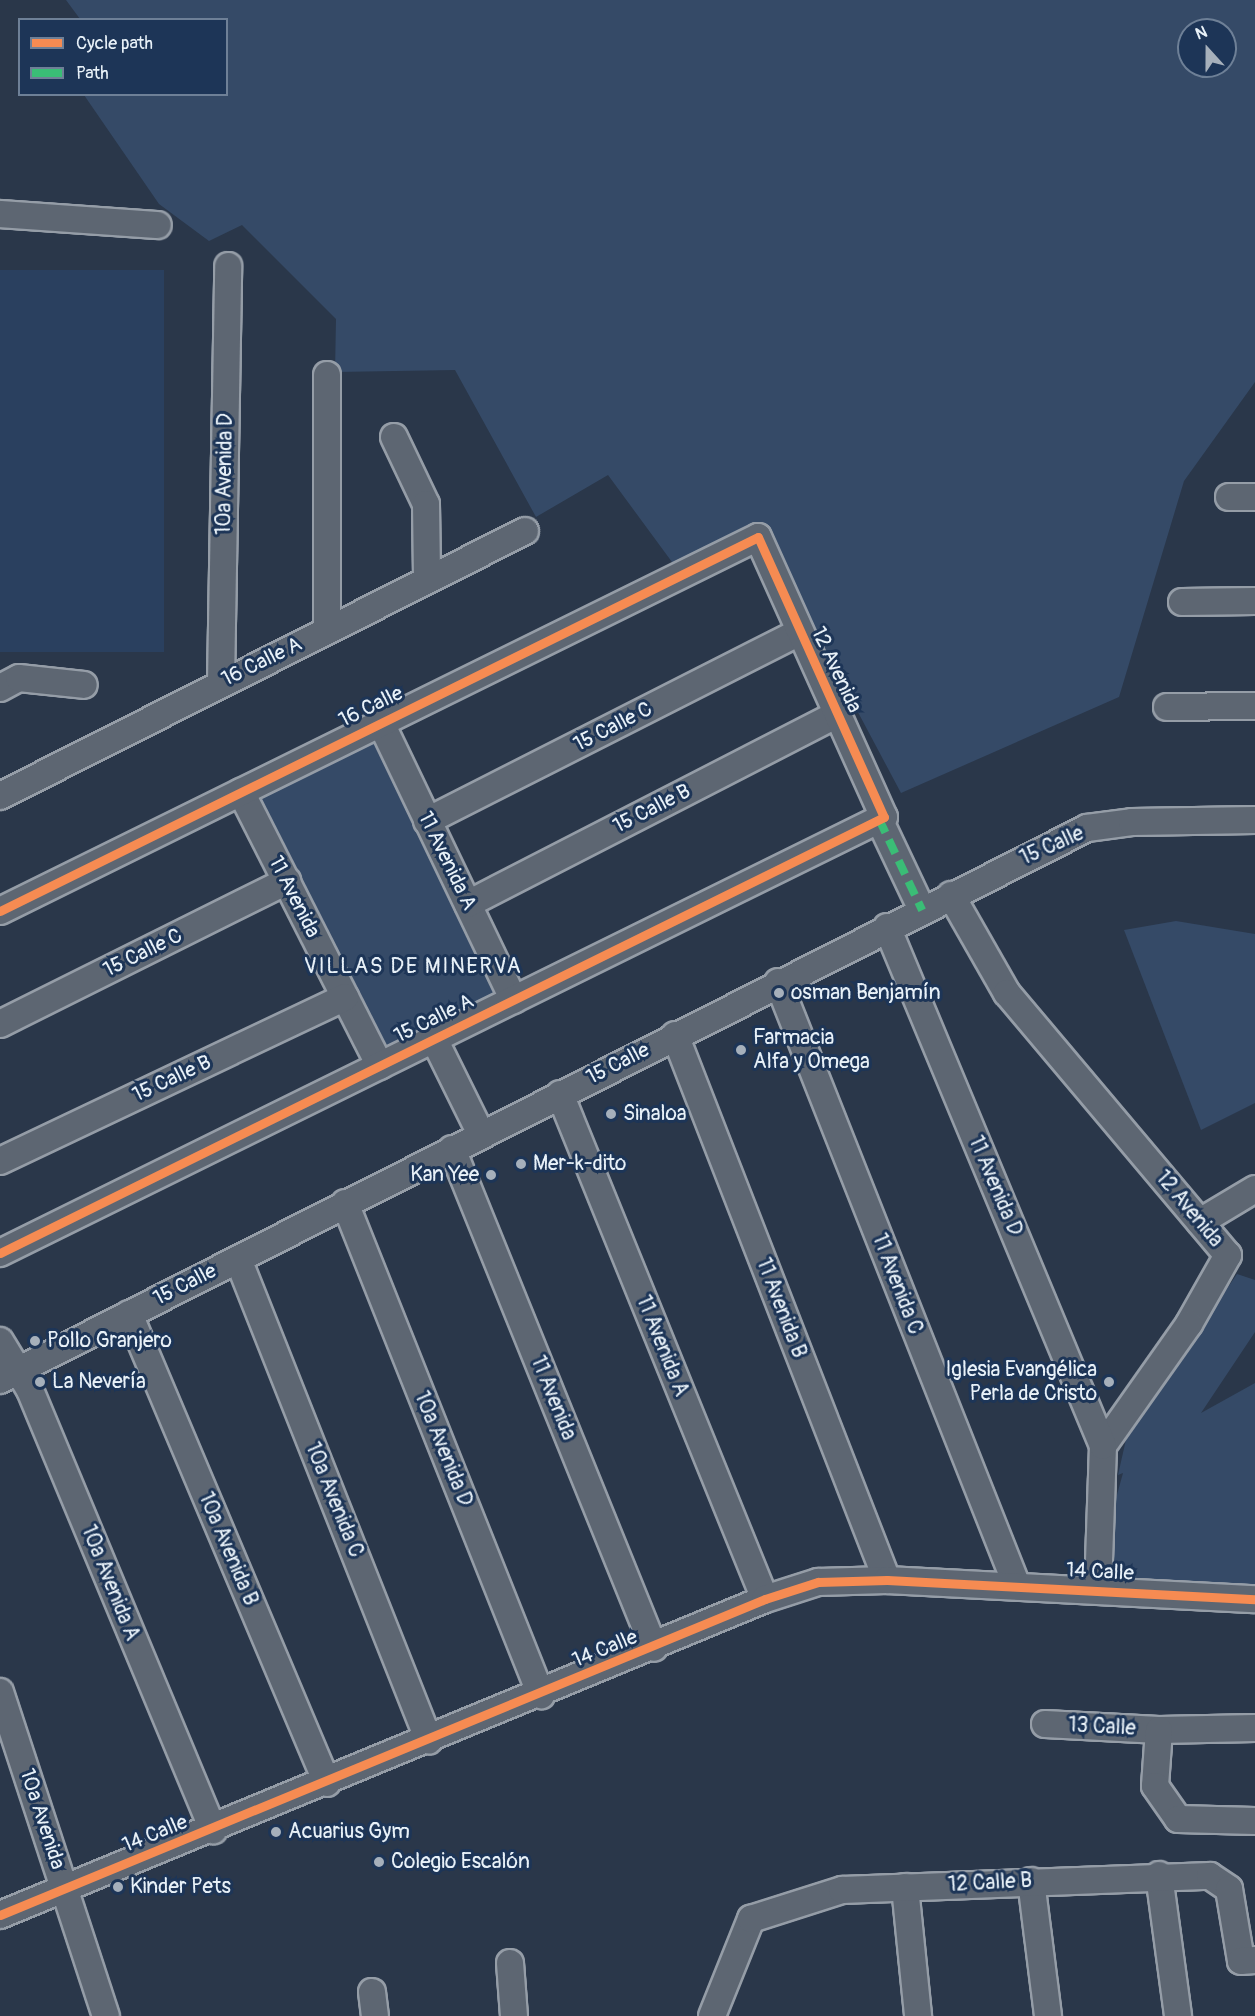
<!DOCTYPE html>
<html>
<head>
<meta charset="utf-8">
<style>
  body { margin:0 }
  #map { position:relative; width:1255px; height:2016px; overflow:hidden; background:#2a374a; font-family:Pangolin,sans-serif }
  div>[style] { position:absolute }
  .built>* { inset:0; background:#2a405f; transform-origin:0 0 }
  .green>* { inset:0; background:#354a67; transform-origin:0 0 }
  .roads { filter:drop-shadow(2px 0 #959da7) drop-shadow(-2px 0 #959da7) drop-shadow(0 2px #959da7) drop-shadow(0 -2px #959da7) }
  .minor>* { height:26px; margin:-13px; padding:0 13px; transform-origin:13px; border-radius:13px; background:#5d6672 }
  .quiet>* { height:8px; margin-top:-4px; transform-origin:0; background:repeating-linear-gradient(90deg,#3abd76 0 15px,transparent 0 23px) }
  .cycleway>* { height:9px; margin:-4.5px; padding:0 4.5px; transform-origin:4.5px; border-radius:4.5px; background:#f68b52 }
  .dots>* { width:16px; height:16px; translate:-50% -50%; box-sizing:border-box; border:3px solid #1d3557; border-radius:50% }
  span { translate:-50% -50%; white-space:nowrap; text-align:center; line-height:1.15; -webkit-text-stroke:6px #1d3557; paint-order:stroke }
  .street-label { font-size:21px; color:#e8f1f8 }
  .poi-label { font-size:21px; color:#e8f1f8 }
  .left { translate:0 -50%; text-align:left }
  .right { translate:-100% -50%; text-align:right }
  .neighbourhood-label { font-size:22px; color:#e8f1f8; letter-spacing:1.5px }
  .legend { position:absolute; left:18px; top:18px; width:210px; height:78px; box-sizing:border-box; background:#1d3557; border:2px solid #6e8097; margin:0; padding:8px 10px; list-style:none; font-size:18px; color:#e8f1f8 }
  .legend li { display:flex; align-items:center; gap:12px; height:30px }
  .legend b { width:30px; border:2px solid #6e8097 }
  .north { position:absolute; left:1177px; top:18px; width:60px; height:60px; box-sizing:border-box; background:#1d3557; border:2px solid #6e8097; border-radius:50%; rotate:339deg; font-size:16px; font-weight:700; line-height:24px; text-align:center; color:#e8f1f8 }
  .north::after { content:''; display:block; margin:auto; width:21px; height:27px; background:#a6b0bb; clip-path:polygon(50% 0,100% 100%,50% 72%,0 100%) }
</style>
</head>
<body>
<div id="map">
  <div class="built">
    <i style="left:0;top:270px;width:164px;height:382px"></i>
  </div>
  <div class="green">
    <i style="clip-path:polygon(evenodd,66px 0,1255px 0,1255px 382px,1184px 481px,1119px 697px,901px 793px,761px 530px,683px 577px,608px 475px,536px 517px,455px 370px,335px 372px,336px 319px,242px 225px,209px 241px,159px 204px,84px 95px,226px 94px,226px 20px,80px 19px,66px 0,1189px 30px,1225px 30px,1225px 66px,1189px 66px,1189px 30px)"></i>
    <i style="left:378px;top:732px;width:288px;height:135px;rotate:64deg"></i>
    <i style="clip-path:polygon(1176px 921px,1255px 934px,1255px 1103px,1201px 1130px,1124px 930px)"></i>
    <i style="clip-path:polygon(1237px 1274px,1255px 1280px,1255px 1332px,1201px 1413px,1255px 1383px,1255px 1593px,1110px 1585px,1099px 1560px,1123px 1473px,1118px 1475px,1127px 1435px)"></i>
  </div>
  <div class="roads">
    <div class="minor">
      <i style="left:0;top:214px;width:158px;rotate:4deg"></i>
      <i style="left:394px;top:437px;width:74px;rotate:64.5deg"></i>
      <i style="left:426px;top:504px;width:76px;rotate:89.2deg"></i>
      <i style="left:1229px;top:497px;width:26px"></i>
      <i style="left:1182px;top:602px;width:73px;rotate:-0.8deg"></i>
      <i style="left:327px;top:630px;width:255px;rotate:-90deg"></i>
      <i style="left:221px;top:682px;width:416px;rotate:-89deg"></i>
      <i style="left:0;top:688px;width:21px;rotate:-28deg"></i>
      <i style="left:19px;top:678px;width:65px;rotate:6.1deg"></i>
      <i style="left:1167px;top:707px;width:88px;rotate:-0.7deg"></i>
      <i style="left:381px;top:723px;width:307px;rotate:64.4deg"></i>
      <i style="left:241px;top:792px;width:307px;rotate:63.1deg"></i>
      <i style="left:0;top:796px;width:588px;rotate:-26.78deg"></i>
      <i style="left:879px;top:819px;width:101px;rotate:64.7deg"></i>
      <i style="left:427px;top:821px;width:417px;rotate:-26.9deg"></i>
      <i style="left:951px;top:895px;width:113px;rotate:60.3deg"></i>
      <i style="left:1007px;top:993px;width:343px;rotate:49.9deg"></i>
      <i style="left:1228px;top:1255px;width:79px;rotate:119.5deg"></i>
      <i style="left:1189px;top:1324px;width:149px;rotate:125.2deg"></i>
      <i style="left:1103px;top:1446px;width:144px;rotate:92deg"></i>
      <i style="left:468px;top:904px;width:415px;rotate:-27.2deg"></i>
      <i style="left:0;top:911px;width:845px;rotate:-26.26deg"></i>
      <i style="left:758px;top:537px;width:307px;rotate:65.8deg"></i>
      <i style="left:884px;top:817px;width:986px;rotate:153.75deg"></i>
      <i style="left:887px;top:927px;width:562px;rotate:67.4deg"></i>
      <i style="left:778px;top:982px;width:650px;rotate:68.41deg"></i>
      <i style="left:0;top:1024px;width:321px;rotate:-26.5deg"></i>
      <i style="left:675px;top:1035px;width:585px;rotate:68.74deg"></i>
      <i style="left:434px;top:1039px;width:106px;rotate:63.7deg"></i>
      <i style="left:560px;top:1094px;width:545px;rotate:67.91deg"></i>
      <i style="left:452px;top:1149px;width:538px;rotate:67.96deg"></i>
      <i style="left:0;top:1161px;width:382px;rotate:-25.4deg"></i>
      <i style="left:345px;top:1203px;width:530px;rotate:68.28deg"></i>
      <i style="left:1200px;top:1222px;width:64px;rotate:-31deg"></i>
      <i style="left:238px;top:1259px;width:518px;rotate:68.38deg"></i>
      <i style="left:129px;top:1314px;width:509px;rotate:67.11deg"></i>
      <i style="left:0;top:1341px;width:57px;rotate:58.5deg"></i>
      <i style="left:30px;top:1390px;width:477px;rotate:67.4deg"></i>
      <i style="left:0;top:1380px;width:1219px;rotate:-26.92deg"></i>
      <i style="left:1087px;top:828px;width:45px;rotate:-7.6deg"></i>
      <i style="left:1132px;top:822px;width:123px;rotate:-0.9deg"></i>
      <i style="left:0;top:1692px;width:341px;rotate:71.9deg"></i>
      <i style="left:1045px;top:1724px;width:114px;rotate:3deg"></i>
      <i style="left:1159px;top:1730px;width:96px;rotate:-1.2deg"></i>
      <i style="left:1159px;top:1730px;width:56px;rotate:94.1deg"></i>
      <i style="left:1155px;top:1786px;width:40px;rotate:55.1deg"></i>
      <i style="left:1178px;top:1819px;width:77px;rotate:1.5deg"></i>
      <i style="left:1159px;top:1875px;width:142px;rotate:82.3deg"></i>
      <i style="left:1031px;top:1881px;width:136px;rotate:82.8deg"></i>
      <i style="left:905px;top:1887px;width:130px;rotate:84.2deg"></i>
      <i style="left:0;top:1915px;width:828px;rotate:-22.44deg"></i>
      <i style="left:765px;top:1599px;width:56px;rotate:-17.8deg"></i>
      <i style="left:818px;top:1582px;width:69px;rotate:-1.7deg"></i>
      <i style="left:887px;top:1580px;width:368px;rotate:3deg"></i>
      <i style="left:510px;top:1963px;width:53px;rotate:85.7deg"></i>
      <i style="left:372px;top:1992px;width:24px;rotate:83deg"></i>
      <i style="left:712px;top:2016px;width:105px;rotate:-68.1deg"></i>
      <i style="left:751px;top:1919px;width:96px;rotate:-17.7deg"></i>
      <i style="left:842px;top:1890px;width:368px;rotate:-2.2deg"></i>
      <i style="left:1210px;top:1876px;width:23px;rotate:34deg"></i>
      <i style="left:1229px;top:1889px;width:73px;rotate:80.5deg"></i>
      <i style="left:1241px;top:1961px;width:14px;rotate:-4deg"></i>
    </div>
  </div>
  <div class="quiet">
    <i style="left:879px;top:819px;width:101px;rotate:64.7deg"></i>
  </div>
  <div class="cycleway">
    <i style="left:0;top:911px;width:845px;rotate:-26.26deg"></i>
    <i style="left:758px;top:537px;width:307px;rotate:65.8deg"></i>
    <i style="left:884px;top:817px;width:986px;rotate:153.75deg"></i>
    <i style="left:0;top:1915px;width:828px;rotate:-22.44deg"></i>
    <i style="left:765px;top:1599px;width:56px;rotate:-17.8deg"></i>
    <i style="left:818px;top:1582px;width:69px;rotate:-1.7deg"></i>
    <i style="left:887px;top:1580px;width:368px;rotate:3deg"></i>
  </div>
  <div class="dots">
    <i style="left:779px;top:993px;background:#a6b0bb"></i>
    <i style="left:741px;top:1050px;background:#a6b0bb"></i>
    <i style="left:611px;top:1114px;background:#a6b0bb"></i>
    <i style="left:521px;top:1164px;background:#a6b0bb"></i>
    <i style="left:491px;top:1175px;background:#a6b0bb"></i>
    <i style="left:35px;top:1341px;background:#a6b0bb"></i>
    <i style="left:40px;top:1382px;background:#a6b0bb"></i>
    <i style="left:1109px;top:1382px;background:#a6b0bb"></i>
    <i style="left:276px;top:1832px;background:#a6b0bb"></i>
    <i style="left:379px;top:1862px;background:#a6b0bb"></i>
    <i style="left:118px;top:1887px;background:#a6b0bb"></i>
  </div>
  <div class="street-label">
    <span style="left:225px;top:474px;rotate:-89deg">10a Avenida D</span>
    <span style="left:262px;top:662px;rotate:-26deg">16 Calle A</span>
    <span style="left:836px;top:670px;rotate:65deg">12 Avenida</span>
    <span style="left:371px;top:707px;rotate:-26deg">16 Calle</span>
    <span style="left:613px;top:727px;rotate:-27deg">15 Calle C</span>
    <span style="left:652px;top:809px;rotate:-27deg">15 Calle B</span>
    <span style="left:1052px;top:846px;rotate:-24deg">15 Calle</span>
    <span style="left:447px;top:861px;rotate:64deg">11 Avenida A</span>
    <span style="left:294px;top:897px;rotate:63deg">11 Avenida</span>
    <span style="left:143px;top:953px;rotate:-26deg">15 Calle C</span>
    <span style="left:434px;top:1019px;rotate:-26deg">15 Calle A</span>
    <span style="left:618px;top:1064px;rotate:-27deg">15 Calle</span>
    <span style="left:172px;top:1079px;rotate:-25deg">15 Calle B</span>
    <span style="left:995px;top:1186px;rotate:67deg">11 Avenida D</span>
    <span style="left:1189px;top:1209px;rotate:50deg">12 Avenida</span>
    <span style="left:897px;top:1284px;rotate:69deg">11 Avenida C</span>
    <span style="left:185px;top:1285px;rotate:-27deg">15 Calle</span>
    <span style="left:781px;top:1308px;rotate:69deg">11 Avenida B</span>
    <span style="left:662px;top:1346px;rotate:68deg">11 Avenida A</span>
    <span style="left:553px;top:1398px;rotate:68deg">11 Avenida</span>
    <span style="left:443px;top:1449px;rotate:68deg">10a Avenida D</span>
    <span style="left:334px;top:1500px;rotate:68deg">10a Avenida C</span>
    <span style="left:228px;top:1549px;rotate:67deg">10a Avenida B</span>
    <span style="left:1100px;top:1572px;rotate:3deg">14 Calle</span>
    <span style="left:110px;top:1583px;rotate:68deg">10a Avenida A</span>
    <span style="left:605px;top:1649px;rotate:-22deg">14 Calle</span>
    <span style="left:1102px;top:1727px;rotate:3deg">13 Calle</span>
    <span style="left:42px;top:1819px;rotate:72deg">10a Avenida</span>
    <span style="left:155px;top:1834px;rotate:-22deg">14 Calle</span>
    <span style="left:990px;top:1883px;rotate:-3deg">12 Calle B</span>
  </div>
  <div class="poi-label">
    <span class="left" style="left:791px;top:993px">osman Benjamín</span>
    <span class="left" style="left:753px;top:1050px">Farmacia<br>Alfa y Omega</span>
    <span class="left" style="left:623px;top:1114px">Sinaloa</span>
    <span class="left" style="left:533px;top:1164px">Mer-k-dito</span>
    <span class="right" style="left:479px;top:1175px">Kan Yee</span>
    <span class="left" style="left:47px;top:1341px">Pollo Granjero</span>
    <span class="right" style="left:1097px;top:1382px">Iglesia Evangélica<br>Perla de Cristo</span>
    <span class="left" style="left:52px;top:1382px">La Nevería</span>
    <span class="left" style="left:288px;top:1832px">Acuarius Gym</span>
    <span class="left" style="left:391px;top:1862px">Colegio Escalón</span>
    <span class="left" style="left:130px;top:1887px">Kinder Pets</span>
  </div>
  <div class="neighbourhood-label">
    <span style="left:413px;top:967px">VILLAS DE MINERVA</span>
  </div>
  <ul class="legend">
  <li><b style="height:8px;background:#f68b52"></b>Cycle path</li>
  <li><b style="height:8px;background:#3abd76"></b>Path</li>
  </ul>
  <div class="north">N</div>
</div>
</body>
</html>
